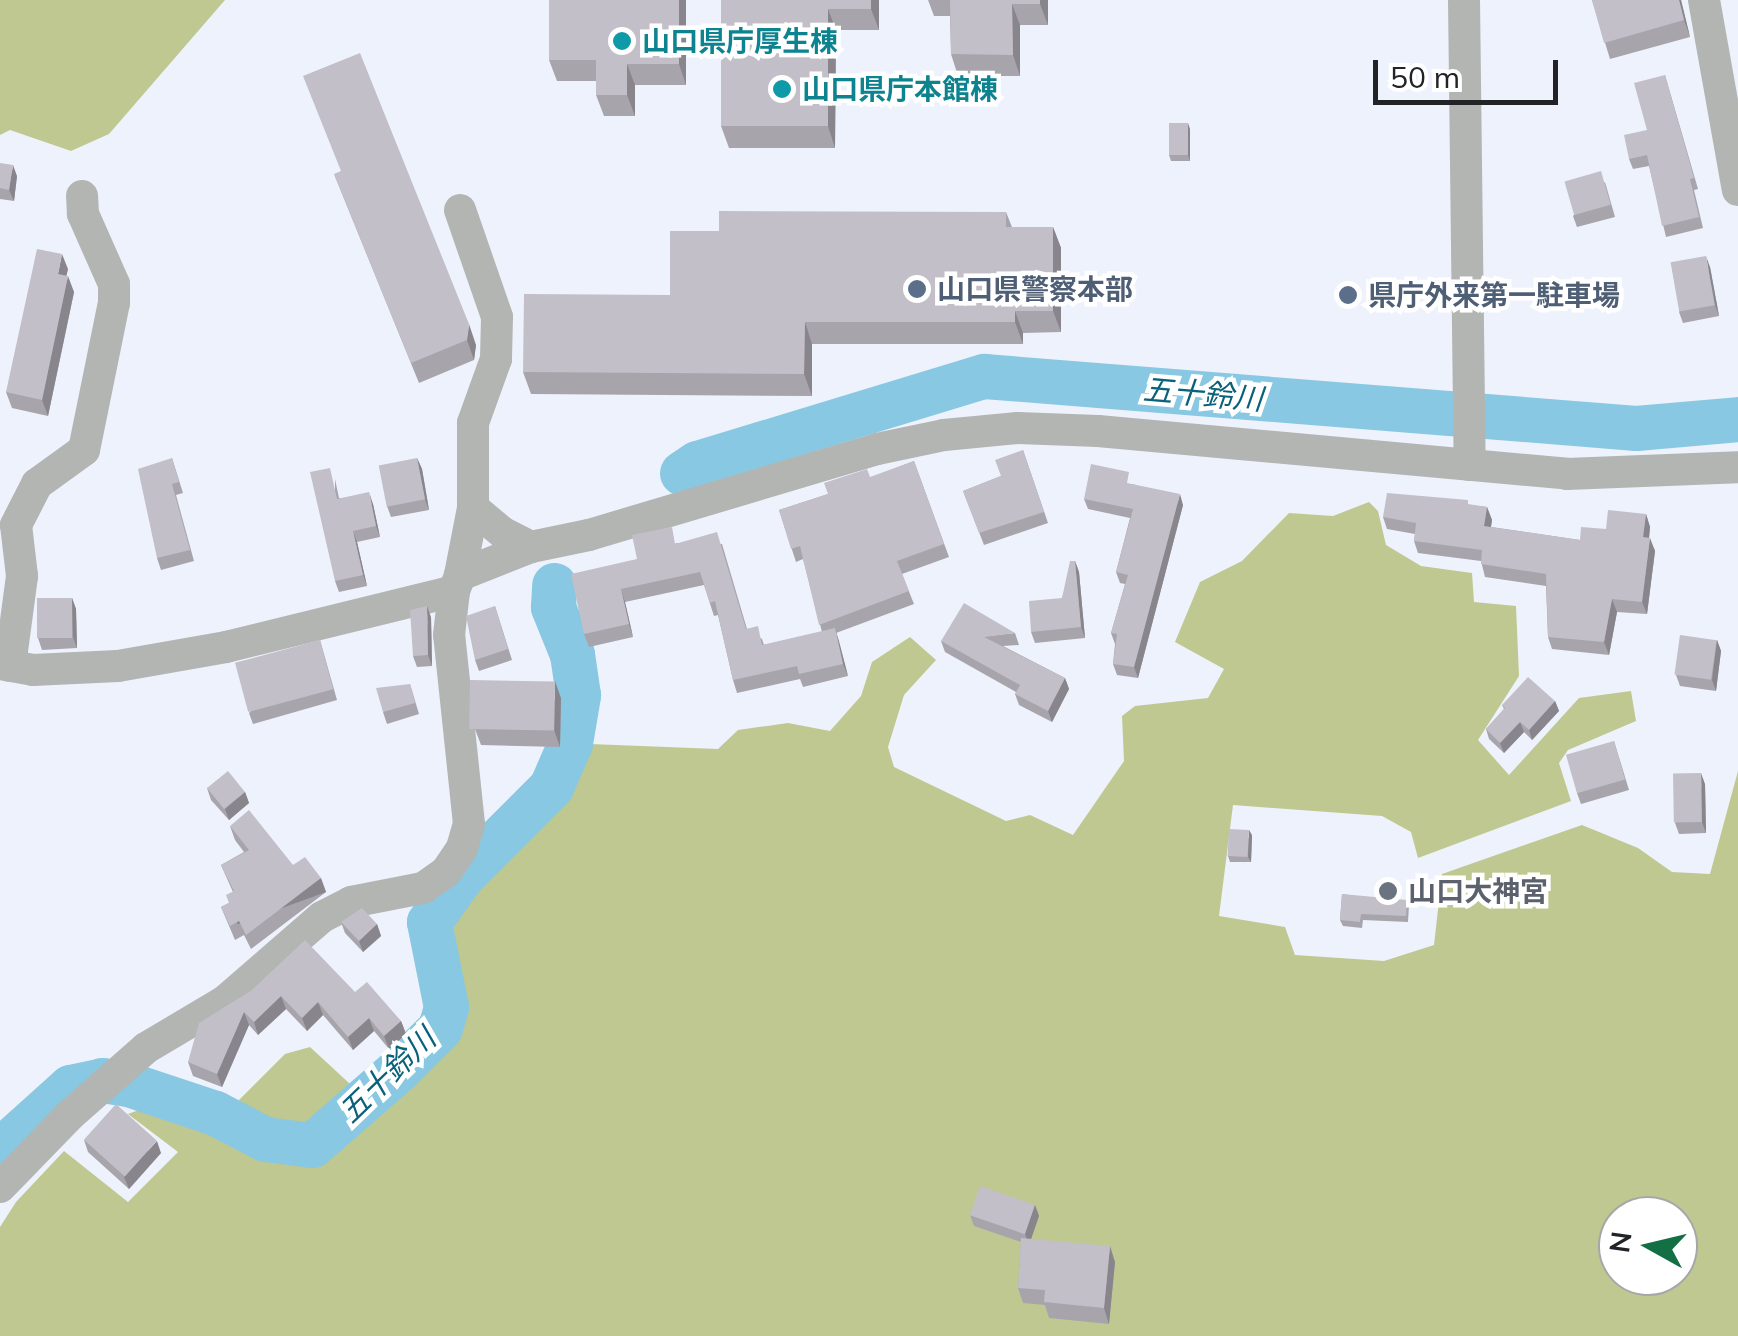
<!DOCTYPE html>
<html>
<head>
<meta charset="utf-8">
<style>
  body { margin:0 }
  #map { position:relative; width:1738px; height:1336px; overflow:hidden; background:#eef2fc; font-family:Mulish,"Noto Sans JP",sans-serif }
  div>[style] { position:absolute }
  .forest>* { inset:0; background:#bfc890 }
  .river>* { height:45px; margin:-22.5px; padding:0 22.5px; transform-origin:22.5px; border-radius:22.5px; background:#88c8e2 }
  .minor>* { height:32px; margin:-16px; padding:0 16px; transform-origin:16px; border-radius:16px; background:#b2b5b2 }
  .wall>* { inset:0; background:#a7a4ac }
  .shaded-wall>* { inset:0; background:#88868c; transform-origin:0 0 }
  .building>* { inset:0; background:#c2bfc8; transform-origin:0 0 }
  .dots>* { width:28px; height:28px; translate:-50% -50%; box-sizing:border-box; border:5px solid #fff; border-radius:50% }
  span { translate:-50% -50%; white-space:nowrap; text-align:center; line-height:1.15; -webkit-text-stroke:9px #fff; paint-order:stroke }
  .culture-label { font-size:28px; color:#0d838f; font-weight:700 }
  .left { translate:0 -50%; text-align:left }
  .service-label { font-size:28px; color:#4e5e75; font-weight:700 }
  .worship-label { font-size:28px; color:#5b616d; font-weight:700 }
  .water-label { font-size:30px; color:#09617a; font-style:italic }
  .north { position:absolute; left:1598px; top:1196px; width:100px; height:100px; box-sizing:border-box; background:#fff; border:2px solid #a7a7a9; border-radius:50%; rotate:278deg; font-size:28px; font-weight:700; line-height:40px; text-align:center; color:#222327 }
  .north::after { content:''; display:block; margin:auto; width:35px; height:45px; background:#137044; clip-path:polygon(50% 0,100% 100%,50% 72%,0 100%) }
  .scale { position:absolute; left:1373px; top:60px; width:185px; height:45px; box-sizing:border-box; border:5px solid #222327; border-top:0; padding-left:12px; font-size:30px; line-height:35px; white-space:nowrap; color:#222327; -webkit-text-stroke:8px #fff; paint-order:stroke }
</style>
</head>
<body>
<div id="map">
  <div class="forest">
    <i style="clip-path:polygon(0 0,225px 0,109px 134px,71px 151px,10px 130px,0 135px)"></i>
    <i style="clip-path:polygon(evenodd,1369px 502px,1378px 511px,1386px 545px,1421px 566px,1472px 573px,1474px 602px,1516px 606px,1519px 676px,1478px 740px,1509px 775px,1579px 698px,1631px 691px,1636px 721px,1568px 750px,1559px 763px,1571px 801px,1418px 858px,1411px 832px,1382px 816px,1233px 805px,1219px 916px,1285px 927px,1295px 955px,1384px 961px,1434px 945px,1442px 874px,1582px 825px,1638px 848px,1672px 872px,1710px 874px,1738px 771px,1738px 1336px,0 1336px,0 1227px,16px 1202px,64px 1151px,128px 1202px,178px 1152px,128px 1114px,152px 1105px,214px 1125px,285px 1054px,310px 1047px,376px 1108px,443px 1042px,461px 998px,447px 948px,460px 906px,579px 779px,590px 744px,718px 749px,738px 730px,788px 723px,830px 731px,861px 696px,872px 662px,910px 637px,936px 660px,904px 695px,888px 747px,894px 767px,1006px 821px,1030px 815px,1073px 835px,1124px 761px,1122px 716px,1135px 706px,1208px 698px,1224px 669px,1175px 642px,1200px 582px,1242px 561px,1289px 513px,1333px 516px,1369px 502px,1618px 1216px,1678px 1216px,1678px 1276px,1618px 1276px,1618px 1216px)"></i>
  </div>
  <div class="river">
    <i style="left:682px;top:473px;width:18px;rotate:-34deg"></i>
    <i style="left:697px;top:463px;width:300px;rotate:-16.9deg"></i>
    <i style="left:984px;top:376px;width:654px;rotate:4.56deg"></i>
    <i style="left:1636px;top:428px;width:102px;rotate:-5deg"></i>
    <i style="left:0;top:1150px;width:94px;rotate:-42deg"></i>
    <i style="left:70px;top:1087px;width:33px;rotate:-12deg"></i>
    <i style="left:102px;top:1080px;width:26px;rotate:9deg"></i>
    <i style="left:128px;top:1084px;width:92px;rotate:18.4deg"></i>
    <i style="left:215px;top:1113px;width:56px;rotate:27.5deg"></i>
    <i style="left:265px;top:1139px;width:47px;rotate:7.3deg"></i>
    <i style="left:312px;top:1145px;width:114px;rotate:-41.1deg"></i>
    <i style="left:398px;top:1070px;width:59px;rotate:-45deg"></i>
    <i style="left:440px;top:1028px;width:22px;rotate:-74deg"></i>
    <i style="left:446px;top:1007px;width:87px;rotate:-101.3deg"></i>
    <i style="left:429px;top:922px;width:55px;rotate:-54.6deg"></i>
    <i style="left:461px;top:877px;width:127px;rotate:-45deg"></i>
    <i style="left:551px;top:787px;width:48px;rotate:-66.6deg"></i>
    <i style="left:570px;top:743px;width:49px;rotate:-80.5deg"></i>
    <i style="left:578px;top:695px;width:41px;rotate:-98.3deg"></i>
    <i style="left:572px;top:654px;width:51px;rotate:-112deg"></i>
    <i style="left:553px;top:607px;width:22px;rotate:-87deg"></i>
  </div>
  <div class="minor">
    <i style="left:1464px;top:0;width:465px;rotate:89.3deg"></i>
    <i style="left:1704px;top:0;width:193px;rotate:79.9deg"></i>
    <i style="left:460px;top:210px;width:113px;rotate:70.9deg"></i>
    <i style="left:497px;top:317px;width:42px;rotate:91.4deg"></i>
    <i style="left:496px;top:359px;width:68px;rotate:109.8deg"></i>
    <i style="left:473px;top:423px;width:85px;rotate:90deg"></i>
    <i style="left:473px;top:508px;width:68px;rotate:101deg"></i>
    <i style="left:531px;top:547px;width:59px;rotate:-11.7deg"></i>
    <i style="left:589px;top:535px;width:301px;rotate:-16.6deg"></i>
    <i style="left:877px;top:449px;width:68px;rotate:-11.8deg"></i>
    <i style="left:944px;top:435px;width:74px;rotate:-5.4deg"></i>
    <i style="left:1018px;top:428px;width:80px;rotate:2.1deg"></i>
    <i style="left:1098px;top:431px;width:471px;rotate:5.2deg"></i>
    <i style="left:1567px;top:474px;width:171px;rotate:-2.3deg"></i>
    <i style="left:0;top:664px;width:34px;rotate:10deg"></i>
    <i style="left:33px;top:670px;width:85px;rotate:-2.7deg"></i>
    <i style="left:118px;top:666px;width:110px;rotate:-10deg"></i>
    <i style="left:226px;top:647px;width:235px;rotate:-13.8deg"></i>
    <i style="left:10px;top:666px;width:91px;rotate:-82.4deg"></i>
    <i style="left:22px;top:576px;width:51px;rotate:-96.7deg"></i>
    <i style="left:16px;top:525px;width:46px;rotate:-62.9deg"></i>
    <i style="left:37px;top:484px;width:58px;rotate:-35.9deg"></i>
    <i style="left:84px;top:450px;width:150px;rotate:-78.5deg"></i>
    <i style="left:114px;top:303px;width:19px;rotate:-90deg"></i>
    <i style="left:114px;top:284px;width:77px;rotate:-113.9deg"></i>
    <i style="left:83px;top:214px;width:18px;rotate:-93deg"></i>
    <i style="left:0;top:1187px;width:100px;rotate:-45.8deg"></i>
    <i style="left:70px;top:1115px;width:101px;rotate:-41.4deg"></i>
    <i style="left:146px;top:1048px;width:92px;rotate:-30.7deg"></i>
    <i style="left:225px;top:1001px;width:128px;rotate:-40.9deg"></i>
    <i style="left:322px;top:917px;width:33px;rotate:-27deg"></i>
    <i style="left:351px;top:902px;width:73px;rotate:-11deg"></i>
    <i style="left:423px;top:888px;width:28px;rotate:-35deg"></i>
    <i style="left:446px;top:872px;width:29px;rotate:-56deg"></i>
    <i style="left:462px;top:848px;width:25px;rotate:-74deg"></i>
    <i style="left:469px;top:824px;width:190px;rotate:-96deg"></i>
    <i style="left:449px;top:635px;width:44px;rotate:-83.5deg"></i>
    <i style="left:454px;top:591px;width:17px;rotate:-69deg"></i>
    <i style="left:460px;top:575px;width:76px;rotate:-21.5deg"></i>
    <i style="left:531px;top:547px;width:31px;rotate:-153deg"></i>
    <i style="left:503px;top:533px;width:39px;rotate:-140deg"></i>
  </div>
  <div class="wall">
    <i style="clip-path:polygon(686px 0,686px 85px,635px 85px,635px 116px,604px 116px,596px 95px,596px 81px,557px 81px,549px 60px)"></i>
    <i style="clip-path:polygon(721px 0,879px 0,879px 30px,836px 30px,835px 148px,729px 148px,721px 126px)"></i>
    <i style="clip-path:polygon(928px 0,1048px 0,1048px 25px,1020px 25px,1020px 76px,958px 76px,951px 54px,950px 16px,934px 16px)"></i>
    <i style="clip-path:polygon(1592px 0,1681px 0,1690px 37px,1610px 59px)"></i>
    <i style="clip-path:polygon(1665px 75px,1698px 189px,1694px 190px,1703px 228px,1666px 237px,1649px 166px,1633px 169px,1629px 159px,1647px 130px)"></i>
    <i style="clip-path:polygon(1190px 129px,1190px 161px,1171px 161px,1169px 155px)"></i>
    <i style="clip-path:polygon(0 163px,17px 176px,14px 201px,0 199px)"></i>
    <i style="clip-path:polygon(334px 174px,476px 345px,474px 360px,419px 383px)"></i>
    <i style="clip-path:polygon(1605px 182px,1615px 217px,1577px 227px,1573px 216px)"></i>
    <i style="clip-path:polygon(1006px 212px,1012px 227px,1053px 227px,1061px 248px,1061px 332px,1023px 333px,1023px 344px,812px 344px,812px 396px,531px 394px,523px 372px,670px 295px,719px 231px)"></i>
    <i style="clip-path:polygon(1710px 267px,1719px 316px,1683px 323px,1679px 312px)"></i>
    <i style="clip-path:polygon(68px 269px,66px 276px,74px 292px,48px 416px,12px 408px,6px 392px)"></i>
    <i style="clip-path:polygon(1023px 450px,1048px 523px,984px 545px,963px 491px,1001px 476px)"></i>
    <i style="clip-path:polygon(172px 458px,183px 493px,176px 495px,194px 561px,161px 570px,157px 558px)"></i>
    <i style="clip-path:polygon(417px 458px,422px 469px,429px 510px,391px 517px,387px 506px)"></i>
    <i style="clip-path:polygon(914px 461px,949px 557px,902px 574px,914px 604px,836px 633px,848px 676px,803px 687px,800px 679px,737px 693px,733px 680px,718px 615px,714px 616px,704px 585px,625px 602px,633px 637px,589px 647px,584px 634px,637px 559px,677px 543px,722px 544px,747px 629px,762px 639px,764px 645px,822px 632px,803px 559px,796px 562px,779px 510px,828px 494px)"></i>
    <i style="clip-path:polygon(335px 479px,339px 498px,373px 504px,380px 537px,357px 542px,367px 586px,339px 592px,335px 581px)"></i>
    <i style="clip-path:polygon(1133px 484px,1183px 505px,1138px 678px,1117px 675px,1113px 664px,1115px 644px,1111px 633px,1125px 584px,1120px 583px,1116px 572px,1130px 518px,1088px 509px,1084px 499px)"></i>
    <i style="clip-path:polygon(1470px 505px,1487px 507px,1492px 520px,1491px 527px,1580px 540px,1646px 514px,1650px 527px,1649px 538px,1655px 551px,1647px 614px,1617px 612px,1609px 655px,1552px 649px,1548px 637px,1546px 586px,1485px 577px,1481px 561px,1418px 553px,1414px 541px,1415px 534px,1387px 529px,1383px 517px)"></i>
    <i style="clip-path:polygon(1075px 561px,1079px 572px,1085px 638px,1035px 643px,1031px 632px,1062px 598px)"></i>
    <i style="clip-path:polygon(72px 598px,76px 609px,77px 648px,42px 650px,38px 638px)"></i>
    <i style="clip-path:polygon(495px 606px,512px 660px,479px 671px,475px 660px)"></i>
    <i style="clip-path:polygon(431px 617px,432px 666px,417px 667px,413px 656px)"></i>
    <i style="clip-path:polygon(1015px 633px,1019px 645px,1003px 646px,1065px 678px,1069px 689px,1052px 722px,1019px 705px,1015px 694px,1016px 692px,945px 652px,941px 641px)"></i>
    <i style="clip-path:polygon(320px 640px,337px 700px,253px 724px,249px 713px)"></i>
    <i style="clip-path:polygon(1717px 640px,1721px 651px,1716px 691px,1680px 686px,1676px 675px)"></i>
    <i style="clip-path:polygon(410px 684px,419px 714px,387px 724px,383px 712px)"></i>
    <i style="clip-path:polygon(561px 698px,560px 747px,481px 745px,475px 729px)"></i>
    <i style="clip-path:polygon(1555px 701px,1559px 711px,1532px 740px,1524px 732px,1504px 753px,1489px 739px,1486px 729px,1504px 709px,1502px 705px)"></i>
    <i style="clip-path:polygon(1614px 741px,1629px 790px,1581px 804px,1577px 793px)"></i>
    <i style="clip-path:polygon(1705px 784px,1706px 833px,1679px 834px,1675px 823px)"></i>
    <i style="clip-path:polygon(207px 788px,245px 792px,249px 803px,229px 820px,211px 800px)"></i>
    <i style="clip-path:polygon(230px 826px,293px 865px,326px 892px,251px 949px,244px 935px,235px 940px,221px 907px,229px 903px,233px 892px,221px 865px,244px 852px,235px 840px)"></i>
    <i style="clip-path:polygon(1252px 835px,1251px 862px,1230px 862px,1228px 856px)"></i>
    <i style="clip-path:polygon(1342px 894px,1409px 905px,1408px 922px,1363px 920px,1362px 928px,1343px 926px,1340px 920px)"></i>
    <i style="clip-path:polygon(341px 922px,377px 924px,381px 936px,363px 952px,345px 933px)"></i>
    <i style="clip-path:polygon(252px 990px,355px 992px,401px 1021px,406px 1034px,389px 1049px,374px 1031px,353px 1050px,323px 1015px,307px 1031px,286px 1009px,258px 1035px,249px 1025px,222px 1087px,193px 1076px,188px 1062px)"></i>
    <i style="clip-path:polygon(84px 1140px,161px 1153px,129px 1189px,88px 1152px)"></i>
    <i style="clip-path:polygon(1035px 1205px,1039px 1216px,1031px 1239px,1115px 1262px,1109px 1324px,1049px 1318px,1045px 1305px,1023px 1303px,1018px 1288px,1021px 1242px,974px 1226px,970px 1215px)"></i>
  </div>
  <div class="shaded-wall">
    <i style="clip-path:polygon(679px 0,686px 0,686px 85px,679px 64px)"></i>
    <i style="clip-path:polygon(871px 0,879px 0,879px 30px,871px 9px)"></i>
    <i style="clip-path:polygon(1040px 0,1048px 0,1048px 25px,1040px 4px)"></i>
    <i style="clip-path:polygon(1679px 0,1681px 0,1690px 37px,1684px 20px)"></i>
    <i style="clip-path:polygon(1012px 4px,1020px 25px,1020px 76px,1013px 55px)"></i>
    <i style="clip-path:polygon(828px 9px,836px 30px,835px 148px,828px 126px)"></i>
    <i style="clip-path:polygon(627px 64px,635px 85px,635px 116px,627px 95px)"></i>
    <i style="clip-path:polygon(1188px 123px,1190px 129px,1190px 161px,1188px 155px)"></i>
    <i style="clip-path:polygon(13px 165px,17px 176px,14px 201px,9px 190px)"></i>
    <i style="clip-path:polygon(1053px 227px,1061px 248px,1061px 332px,1053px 311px)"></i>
    <i style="clip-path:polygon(62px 254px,68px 269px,63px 290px,58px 274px)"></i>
    <i style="clip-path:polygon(1706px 256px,1710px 267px,1719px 316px,1715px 305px)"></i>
    <i style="clip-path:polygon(68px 276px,74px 292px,48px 416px,42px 400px)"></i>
    <i style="clip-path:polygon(1015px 311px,1023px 333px,1023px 344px,1015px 322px)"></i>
    <i style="clip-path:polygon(805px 322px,812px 344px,812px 396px,804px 374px)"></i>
    <i style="clip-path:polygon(469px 324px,476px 345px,474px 360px,467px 340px)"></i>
    <i style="clip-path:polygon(417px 458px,422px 469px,429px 510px,425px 499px)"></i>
    <i style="clip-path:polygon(369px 492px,373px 504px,380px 537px,376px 526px)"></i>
    <i style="clip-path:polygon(1180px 494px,1183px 505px,1138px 678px,1134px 667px)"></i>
    <i style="clip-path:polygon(1487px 507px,1492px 520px,1489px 538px,1484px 526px)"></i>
    <i style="clip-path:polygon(1646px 514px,1650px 527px,1648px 550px,1643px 537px)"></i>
    <i style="clip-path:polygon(353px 531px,357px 542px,367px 586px,363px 575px)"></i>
    <i style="clip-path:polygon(1650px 538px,1655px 551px,1647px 614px,1642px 602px)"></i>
    <i style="clip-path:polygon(1075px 561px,1079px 572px,1085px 638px,1081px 627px)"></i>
    <i style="clip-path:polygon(621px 589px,625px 602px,633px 637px,629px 624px)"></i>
    <i style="clip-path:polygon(72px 598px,76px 609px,77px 648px,73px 637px)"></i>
    <i style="clip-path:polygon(1612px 599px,1617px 612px,1609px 655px,1604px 642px)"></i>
    <i style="clip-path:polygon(427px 606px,431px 617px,432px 666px,428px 655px)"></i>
    <i style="clip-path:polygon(835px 628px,839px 641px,848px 676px,843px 664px)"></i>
    <i style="clip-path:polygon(1717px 640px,1721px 651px,1716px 691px,1712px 680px)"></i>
    <i style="clip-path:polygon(1065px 678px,1069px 689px,1052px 722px,1048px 711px)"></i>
    <i style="clip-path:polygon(555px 681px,561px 698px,560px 747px,554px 730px)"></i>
    <i style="clip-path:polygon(1555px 701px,1559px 711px,1532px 740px,1529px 730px)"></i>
    <i style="clip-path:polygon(1520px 722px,1524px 732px,1504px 753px,1500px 743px)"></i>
    <i style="clip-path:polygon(1701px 773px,1705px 784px,1706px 833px,1702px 822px)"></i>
    <i style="clip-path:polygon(245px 792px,249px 803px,229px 820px,225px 809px)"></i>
    <i style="clip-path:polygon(1249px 830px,1252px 835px,1251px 862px,1248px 857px)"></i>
    <i style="left:321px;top:878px;width:15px;height:94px;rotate:70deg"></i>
    <i style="clip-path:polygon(377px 924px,381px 936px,363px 952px,359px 941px)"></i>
    <i style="clip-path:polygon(281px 996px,286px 1009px,258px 1035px,254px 1022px)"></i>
    <i style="clip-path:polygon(318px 1002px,323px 1015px,307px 1031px,302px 1018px)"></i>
    <i style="clip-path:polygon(244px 1012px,249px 1025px,222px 1087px,217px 1074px)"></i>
    <i style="clip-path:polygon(369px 1018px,374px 1031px,353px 1050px,348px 1037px)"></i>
    <i style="clip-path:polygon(401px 1021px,406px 1034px,389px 1049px,384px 1036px)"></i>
    <i style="clip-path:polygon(157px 1141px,161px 1153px,129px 1189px,124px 1177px)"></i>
    <i style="clip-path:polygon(1035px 1205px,1039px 1216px,1029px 1245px,1025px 1234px)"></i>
    <i style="clip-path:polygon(1110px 1246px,1115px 1262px,1109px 1324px,1104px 1308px)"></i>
  </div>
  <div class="building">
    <i style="clip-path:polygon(549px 0,679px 0,679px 64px,627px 64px,627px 95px,596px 95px,596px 60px,549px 60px)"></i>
    <i style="clip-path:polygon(721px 0,871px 0,871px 9px,828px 9px,828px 126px,721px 126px)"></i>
    <i style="clip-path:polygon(950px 0,1040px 0,1040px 4px,1012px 4px,1013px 55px,951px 54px)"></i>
    <i style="clip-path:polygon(1592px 0,1679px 0,1684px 20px,1604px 43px)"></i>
    <i style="clip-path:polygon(360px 53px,469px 324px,467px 340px,411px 363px,334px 174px,341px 171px,303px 76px)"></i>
    <i style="clip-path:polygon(1665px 75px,1694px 178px,1690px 179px,1699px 217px,1662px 226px,1647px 155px,1629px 159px,1624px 135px,1647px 130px,1634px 83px)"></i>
    <i style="left:1169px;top:123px;width:19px;height:32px"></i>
    <i style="clip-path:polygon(0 163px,13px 165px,9px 190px,0 188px)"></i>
    <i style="left:1601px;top:171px;width:35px;height:38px;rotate:74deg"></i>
    <i style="clip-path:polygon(719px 211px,1006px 212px,1006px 227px,1053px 227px,1053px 311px,1015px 311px,1015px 322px,805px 322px,804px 374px,523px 372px,524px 294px,670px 295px,670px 231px,719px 231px)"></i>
    <i style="clip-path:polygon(37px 249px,62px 254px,58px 274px,68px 276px,42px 400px,6px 392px)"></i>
    <i style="left:1706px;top:256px;width:50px;height:36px;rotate:80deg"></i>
    <i style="clip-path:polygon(1023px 450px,1044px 512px,979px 533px,963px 491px,1001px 476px,995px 460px)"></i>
    <i style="clip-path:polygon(172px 458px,179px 482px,172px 484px,190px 550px,157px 558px,138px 469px)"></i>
    <i style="left:417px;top:458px;width:42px;height:39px;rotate:79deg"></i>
    <i style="clip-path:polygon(914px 461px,944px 544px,897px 561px,909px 591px,819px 625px,800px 546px,791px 549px,779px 510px,828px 494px,824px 483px,867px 469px,870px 477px)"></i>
    <i style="clip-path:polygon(1091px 464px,1129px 472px,1127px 483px,1180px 494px,1134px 667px,1113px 664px,1117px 634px,1111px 633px,1128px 575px,1116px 572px,1133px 509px,1084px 499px)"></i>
    <i style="clip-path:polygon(330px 468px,337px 499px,369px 492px,376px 526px,353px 531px,363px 575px,335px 581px,310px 472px)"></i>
    <i style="clip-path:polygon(1387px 493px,1468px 500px,1468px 504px,1487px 507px,1484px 526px,1580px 540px,1581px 527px,1606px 529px,1608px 510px,1646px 514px,1643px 537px,1650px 538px,1642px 602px,1612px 599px,1604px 642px,1548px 637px,1546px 574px,1481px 564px,1482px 550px,1414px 541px,1416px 523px,1383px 517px)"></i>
    <i style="clip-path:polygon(672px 527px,675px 544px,717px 532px,746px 629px,758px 626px,762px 645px,835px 628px,843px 664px,799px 674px,797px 666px,733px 680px,715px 601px,710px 603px,700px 572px,621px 589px,629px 624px,584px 634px,571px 574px,637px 559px,632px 535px)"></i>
    <i style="clip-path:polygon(1070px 561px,1075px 561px,1081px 627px,1031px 632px,1029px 601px,1062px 598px)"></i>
    <i style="left:37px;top:598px;width:35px;height:40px"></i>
    <i style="clip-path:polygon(964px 603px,1015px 633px,984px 637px,1065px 678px,1048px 711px,1015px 694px,1020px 685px,941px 641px)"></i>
    <i style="clip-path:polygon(427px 606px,428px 655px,413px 656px,410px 610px)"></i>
    <i style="clip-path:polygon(495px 606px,508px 649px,475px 660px,466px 616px)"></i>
    <i style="left:1680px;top:635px;width:37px;height:40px;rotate:8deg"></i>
    <i style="left:320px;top:640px;width:51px;height:88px;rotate:75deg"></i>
    <i style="clip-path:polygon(1528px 677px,1555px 701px,1529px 730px,1520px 722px,1500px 743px,1486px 729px,1505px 708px,1502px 705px)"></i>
    <i style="left:470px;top:680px;width:85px;height:49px;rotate:1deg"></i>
    <i style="clip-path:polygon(410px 684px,415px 703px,383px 712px,376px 688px)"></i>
    <i style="left:1614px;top:741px;width:40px;height:50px;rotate:74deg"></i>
    <i style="left:228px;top:771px;width:27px;height:27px;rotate:51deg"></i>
    <i style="left:1701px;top:773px;width:49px;height:28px;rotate:89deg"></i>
    <i style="clip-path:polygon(249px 810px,293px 865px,305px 857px,321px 878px,246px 935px,239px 921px,230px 926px,221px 907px,229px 903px,226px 895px,234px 891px,221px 865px,249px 850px,230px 826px)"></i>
    <i style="left:1229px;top:829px;width:20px;height:27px;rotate:3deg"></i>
    <i style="clip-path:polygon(1342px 894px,1407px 900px,1406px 916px,1361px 914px,1360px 922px,1340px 920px)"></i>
    <i style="clip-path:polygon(362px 908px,377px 924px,359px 941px,341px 922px)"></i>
    <i style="clip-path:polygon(305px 940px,355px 992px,367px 982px,401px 1021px,384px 1036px,369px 1018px,348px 1037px,318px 1002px,302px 1018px,281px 996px,254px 1022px,244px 1012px,217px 1074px,188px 1062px,199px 1023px,252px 990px)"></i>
    <i style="left:116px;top:1104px;width:55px;height:48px;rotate:42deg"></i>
    <i style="left:980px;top:1186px;width:58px;height:31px;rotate:19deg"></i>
    <i style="clip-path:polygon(1021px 1238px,1110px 1246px,1104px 1308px,1044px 1302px,1045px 1290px,1018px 1288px)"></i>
  </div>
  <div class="dots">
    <i style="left:622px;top:41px;background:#0f9aa8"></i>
    <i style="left:782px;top:89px;background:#0f9aa8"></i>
    <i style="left:917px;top:289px;background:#5c6f8a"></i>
    <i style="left:1348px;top:295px;background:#5c6f8a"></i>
    <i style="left:1388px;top:891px;background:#6b7280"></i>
  </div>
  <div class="culture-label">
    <span class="left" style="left:642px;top:41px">山口県庁厚生棟</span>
    <span class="left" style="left:802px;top:89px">山口県庁本館棟</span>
  </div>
  <div class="service-label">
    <span class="left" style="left:937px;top:289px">山口県警察本部</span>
    <span class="left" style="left:1368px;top:295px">県庁外来第一駐車場</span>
  </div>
  <div class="worship-label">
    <span class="left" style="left:1408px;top:891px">山口大神宮</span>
  </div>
  <div class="water-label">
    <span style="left:1203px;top:394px;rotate:5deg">五十鈴川</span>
    <span style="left:387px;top:1075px;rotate:-44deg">五十鈴川</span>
  </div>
  <div class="north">N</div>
  <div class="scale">50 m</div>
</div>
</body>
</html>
